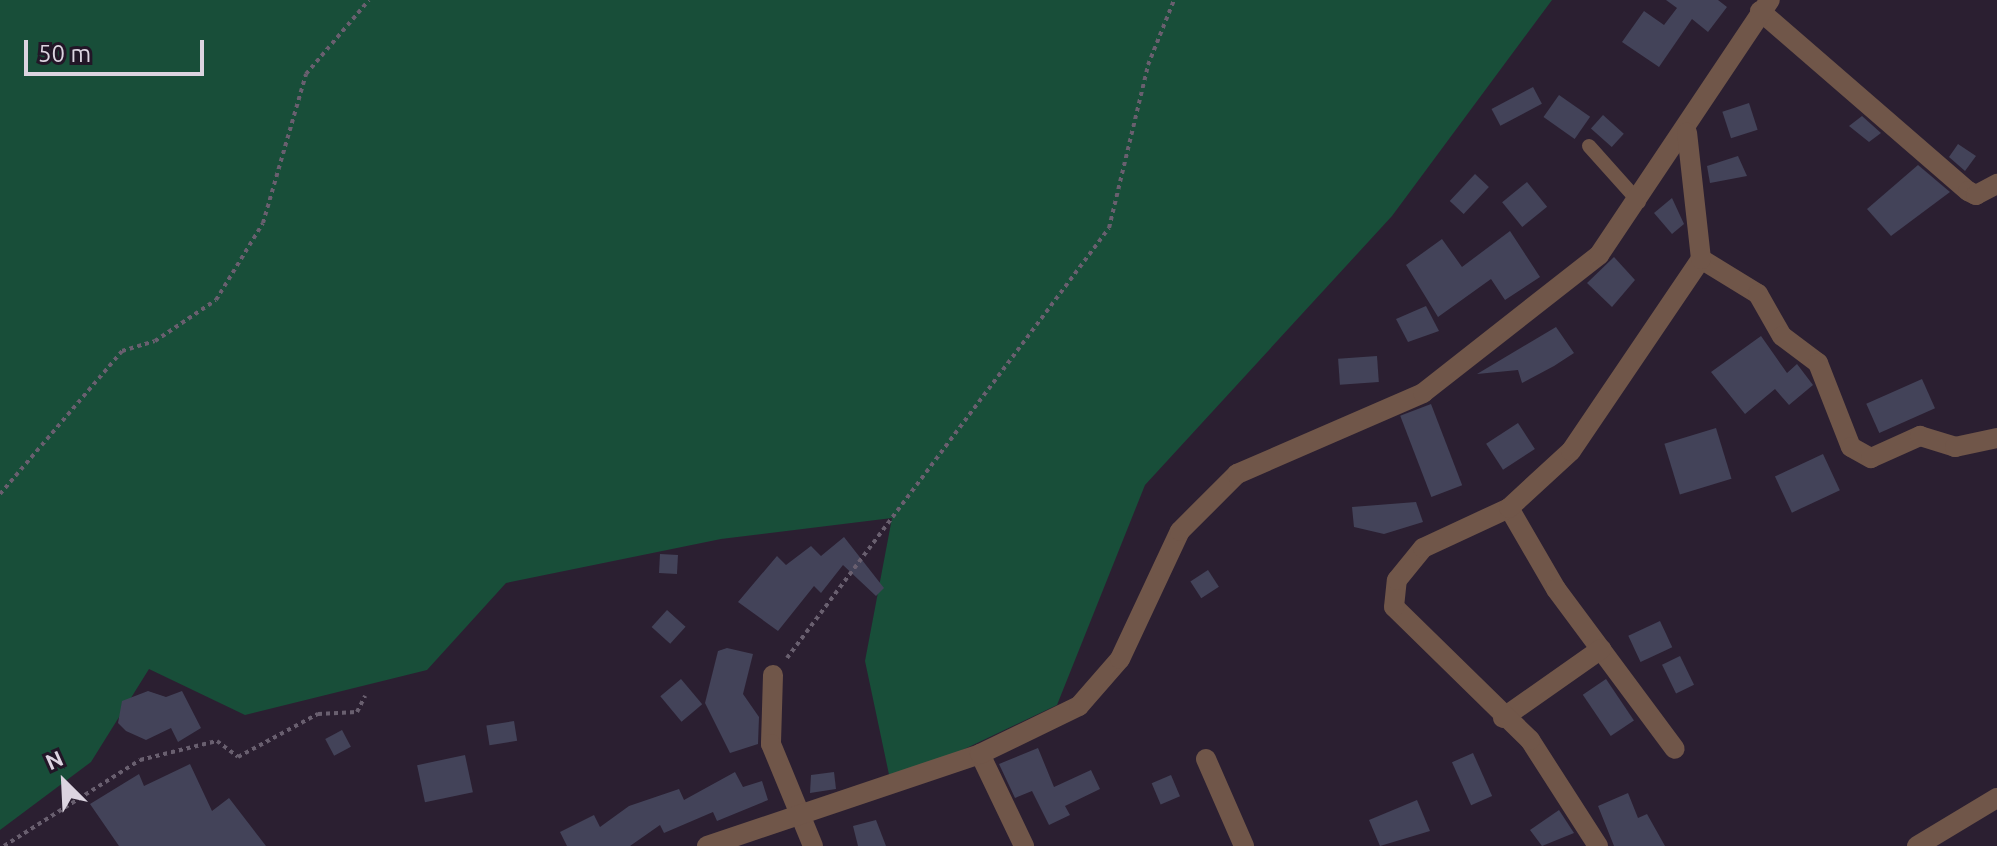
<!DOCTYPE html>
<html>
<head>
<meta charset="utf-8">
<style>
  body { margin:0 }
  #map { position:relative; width:1997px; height:846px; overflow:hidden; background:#2b1f31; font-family:Ubuntu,sans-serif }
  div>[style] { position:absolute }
  .green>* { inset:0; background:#184e39 }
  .building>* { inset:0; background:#434359; transform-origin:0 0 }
  .path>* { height:4px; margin-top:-2px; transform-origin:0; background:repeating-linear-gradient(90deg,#695f6f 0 4px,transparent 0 8px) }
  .lane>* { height:14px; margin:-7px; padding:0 7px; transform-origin:7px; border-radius:7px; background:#705649 }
  .street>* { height:20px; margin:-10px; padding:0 10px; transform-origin:10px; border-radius:10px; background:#705649 }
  span { translate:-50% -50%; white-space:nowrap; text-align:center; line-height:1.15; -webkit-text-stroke:6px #221627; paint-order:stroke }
  .north { position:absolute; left:24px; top:742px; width:80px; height:80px; -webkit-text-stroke:6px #221627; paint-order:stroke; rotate:336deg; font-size:22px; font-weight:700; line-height:32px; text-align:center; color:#dcd4e0 }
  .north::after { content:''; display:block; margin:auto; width:28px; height:36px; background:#dcd4e0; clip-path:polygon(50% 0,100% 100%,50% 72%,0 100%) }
  .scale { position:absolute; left:24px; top:40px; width:180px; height:36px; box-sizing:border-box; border:4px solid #dcd4e0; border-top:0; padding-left:10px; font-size:24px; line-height:28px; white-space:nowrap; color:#dcd4e0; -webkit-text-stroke:6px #221627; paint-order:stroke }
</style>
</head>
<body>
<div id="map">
  <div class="green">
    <i style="clip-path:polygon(0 0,1552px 0,1392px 216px,1145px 485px,1057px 705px,891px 784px,865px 661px,892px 518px,721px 539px,506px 583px,427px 670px,245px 715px,149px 669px,91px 762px,0 830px)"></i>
  </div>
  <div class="building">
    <i style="clip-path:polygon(1666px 0,1718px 0,1727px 7px,1708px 32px,1692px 19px,1659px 67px,1622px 42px,1644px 11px,1664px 25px,1677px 8px)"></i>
    <i style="left:1533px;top:87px;width:19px;height:47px;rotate:62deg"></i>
    <i style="left:1559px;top:95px;width:38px;height:27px;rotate:35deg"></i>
    <i style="left:1749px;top:103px;width:28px;height:28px;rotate:72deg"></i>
    <i style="left:1603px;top:115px;width:28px;height:18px;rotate:42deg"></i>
    <i style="clip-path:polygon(1862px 116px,1881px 133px,1869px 142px,1849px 126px)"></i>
    <i style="clip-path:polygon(1958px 144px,1976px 156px,1965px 171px,1949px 157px)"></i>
    <i style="clip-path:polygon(1738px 156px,1747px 176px,1710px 183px,1707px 166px)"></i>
    <i style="clip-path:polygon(1918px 165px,1950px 192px,1891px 236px,1867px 209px)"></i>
    <i style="left:1475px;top:174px;width:19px;height:37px;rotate:43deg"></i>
    <i style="left:1527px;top:182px;width:32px;height:32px;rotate:51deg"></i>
    <i style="clip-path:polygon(1672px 198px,1684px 224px,1672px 234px,1654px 213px)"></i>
    <i style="clip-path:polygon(1510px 231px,1540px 277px,1505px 300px,1491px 279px,1438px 317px,1406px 265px,1442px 239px,1462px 267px)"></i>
    <i style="clip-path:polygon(1614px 257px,1635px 280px,1612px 307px,1587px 283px)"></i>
    <i style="clip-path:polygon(1426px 306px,1439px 331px,1408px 342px,1396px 319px)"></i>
    <i style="clip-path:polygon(1556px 327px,1574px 353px,1554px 366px,1522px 383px,1518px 370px,1477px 374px)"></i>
    <i style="clip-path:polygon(1761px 336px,1787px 373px,1797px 364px,1813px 385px,1789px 405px,1775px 389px,1745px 414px,1711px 372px)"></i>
    <i style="left:1377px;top:356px;width:26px;height:39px;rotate:86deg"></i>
    <i style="left:1922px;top:379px;width:32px;height:61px;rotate:66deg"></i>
    <i style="left:1431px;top:404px;width:87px;height:33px;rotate:69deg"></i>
    <i style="left:1518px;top:423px;width:31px;height:38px;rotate:57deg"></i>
    <i style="left:1716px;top:428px;width:53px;height:54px;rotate:73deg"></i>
    <i style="left:1823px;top:454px;width:40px;height:53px;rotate:65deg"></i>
    <i style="clip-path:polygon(1416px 502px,1423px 522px,1384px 534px,1354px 527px,1352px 507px)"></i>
    <i style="clip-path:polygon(844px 537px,884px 588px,876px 596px,843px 565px,821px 593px,814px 586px,778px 631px,738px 602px,777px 556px,786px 565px,811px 546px,821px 556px)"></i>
    <i style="left:660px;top:554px;width:18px;height:19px;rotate:3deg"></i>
    <i style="left:1208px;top:570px;width:20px;height:21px;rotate:57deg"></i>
    <i style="left:667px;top:610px;width:25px;height:23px;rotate:42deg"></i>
    <i style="left:1660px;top:621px;width:29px;height:35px;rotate:65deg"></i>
    <i style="clip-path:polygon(727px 648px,753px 654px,743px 694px,759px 717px,758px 744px,730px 753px,705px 703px,718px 651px)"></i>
    <i style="left:1680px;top:656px;width:32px;height:20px;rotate:64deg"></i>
    <i style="left:681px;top:679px;width:33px;height:27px;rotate:50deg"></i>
    <i style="left:1606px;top:679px;width:50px;height:28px;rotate:56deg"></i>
    <i style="clip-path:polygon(148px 691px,166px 697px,182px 691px,201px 728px,178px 742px,171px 728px,146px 740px,126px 731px,118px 723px,122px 701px)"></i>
    <i style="left:514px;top:721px;width:20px;height:28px;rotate:81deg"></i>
    <i style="left:342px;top:730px;width:19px;height:19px;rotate:62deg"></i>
    <i style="clip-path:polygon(1038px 748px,1054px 787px,1091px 770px,1100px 789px,1065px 806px,1070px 815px,1049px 825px,1032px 791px,1015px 798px,999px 764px)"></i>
    <i style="left:1473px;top:753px;width:47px;height:23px;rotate:66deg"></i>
    <i style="left:465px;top:755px;width:38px;height:49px;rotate:78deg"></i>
    <i style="clip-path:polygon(190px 764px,212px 811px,229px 798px,266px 846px,119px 846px,90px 804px,139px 774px,144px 786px)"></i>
    <i style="clip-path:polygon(735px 772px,743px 787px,762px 781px,768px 800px,717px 821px,713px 812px,664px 833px,660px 825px,630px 846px,567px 846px,560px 832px,594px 815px,600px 827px,629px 806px,679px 789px,684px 800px)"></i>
    <i style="clip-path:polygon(834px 772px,836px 789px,810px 793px,811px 775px)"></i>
    <i style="left:1171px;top:775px;width:23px;height:21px;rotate:67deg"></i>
    <i style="clip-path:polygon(1628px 793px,1638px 818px,1647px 814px,1665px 846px,1614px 846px,1598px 806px)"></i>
    <i style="clip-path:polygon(1417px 800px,1430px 831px,1380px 846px,1369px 820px)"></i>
    <i style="clip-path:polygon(1559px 810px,1574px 833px,1542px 846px,1530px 830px)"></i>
    <i style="clip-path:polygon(876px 820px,886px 846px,858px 846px,853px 826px)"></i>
  </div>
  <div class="path">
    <i style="left:0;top:494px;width:188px;rotate:-49.5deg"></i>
    <i style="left:122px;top:351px;width:34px;rotate:-17deg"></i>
    <i style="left:155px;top:341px;width:73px;rotate:-33.9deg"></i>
    <i style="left:216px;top:300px;width:90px;rotate:-58.6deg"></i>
    <i style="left:263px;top:223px;width:155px;rotate:-73.9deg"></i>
    <i style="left:306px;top:74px;width:97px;rotate:-49.6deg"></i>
    <i style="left:787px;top:658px;width:537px;rotate:-53.17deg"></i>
    <i style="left:1109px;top:228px;width:168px;rotate:-76.5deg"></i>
    <i style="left:1148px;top:65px;width:70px;rotate:-68.2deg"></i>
    <i style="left:4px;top:846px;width:161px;rotate:-32.3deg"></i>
    <i style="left:140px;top:760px;width:79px;rotate:-13.9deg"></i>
    <i style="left:217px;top:741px;width:26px;rotate:37deg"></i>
    <i style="left:238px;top:757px;width:91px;rotate:-28.3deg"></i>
    <i style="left:318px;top:714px;width:39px;rotate:-3deg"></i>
    <i style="left:357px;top:712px;width:18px;rotate:-63deg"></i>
  </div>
  <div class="lane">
    <i style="left:1589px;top:146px;width:75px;rotate:48.2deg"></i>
  </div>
  <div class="street">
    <i style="left:1760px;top:11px;width:275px;rotate:40.9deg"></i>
    <i style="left:1968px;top:191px;width:9px;rotate:27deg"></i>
    <i style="left:1976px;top:195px;width:24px;rotate:-28deg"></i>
    <i style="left:1701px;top:259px;width:67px;rotate:31.6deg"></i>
    <i style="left:1758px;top:294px;width:48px;rotate:60.3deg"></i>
    <i style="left:1782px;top:336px;width:45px;rotate:36.9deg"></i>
    <i style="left:1818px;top:363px;width:90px;rotate:68.6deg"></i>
    <i style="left:1851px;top:447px;width:23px;rotate:29deg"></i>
    <i style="left:1871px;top:458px;width:54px;rotate:-24.2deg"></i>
    <i style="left:1920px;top:436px;width:37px;rotate:17deg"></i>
    <i style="left:1955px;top:447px;width:43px;rotate:-12.1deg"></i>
    <i style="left:1509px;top:508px;width:94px;rotate:59.9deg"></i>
    <i style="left:1556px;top:589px;width:199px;rotate:53.4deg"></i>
    <i style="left:773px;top:675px;width:69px;rotate:91.7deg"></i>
    <i style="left:771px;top:744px;width:110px;rotate:67.6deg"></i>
    <i style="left:1503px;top:718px;width:120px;rotate:-35.1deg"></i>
    <i style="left:980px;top:754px;width:102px;rotate:64.4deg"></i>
    <i style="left:1206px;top:759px;width:95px;rotate:66.4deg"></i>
    <i style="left:707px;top:846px;width:288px;rotate:-18.6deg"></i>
    <i style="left:980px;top:754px;width:110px;rotate:-25.9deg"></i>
    <i style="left:1079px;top:706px;width:62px;rotate:-48.9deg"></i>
    <i style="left:1120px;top:659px;width:141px;rotate:-64.9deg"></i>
    <i style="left:1180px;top:531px;width:81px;rotate:-45deg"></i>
    <i style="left:1237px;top:474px;width:203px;rotate:-23.5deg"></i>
    <i style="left:1423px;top:393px;width:224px;rotate:-38.1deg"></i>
    <i style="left:1599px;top:255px;width:307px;rotate:-56.2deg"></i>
    <i style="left:1598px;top:846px;width:126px;rotate:-122.7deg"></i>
    <i style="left:1530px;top:740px;width:190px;rotate:-135.6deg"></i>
    <i style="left:1394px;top:607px;width:27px;rotate:-84deg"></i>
    <i style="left:1397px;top:580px;width:41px;rotate:-50.9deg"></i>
    <i style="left:1423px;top:548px;width:95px;rotate:-24.9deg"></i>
    <i style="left:1509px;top:508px;width:84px;rotate:-42.6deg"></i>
    <i style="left:1571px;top:451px;width:232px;rotate:-55.9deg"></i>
    <i style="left:1701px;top:259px;width:127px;rotate:-96.3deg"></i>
    <i style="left:1917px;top:846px;width:93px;rotate:-31deg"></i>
  </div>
  <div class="north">N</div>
  <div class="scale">50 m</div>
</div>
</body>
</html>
